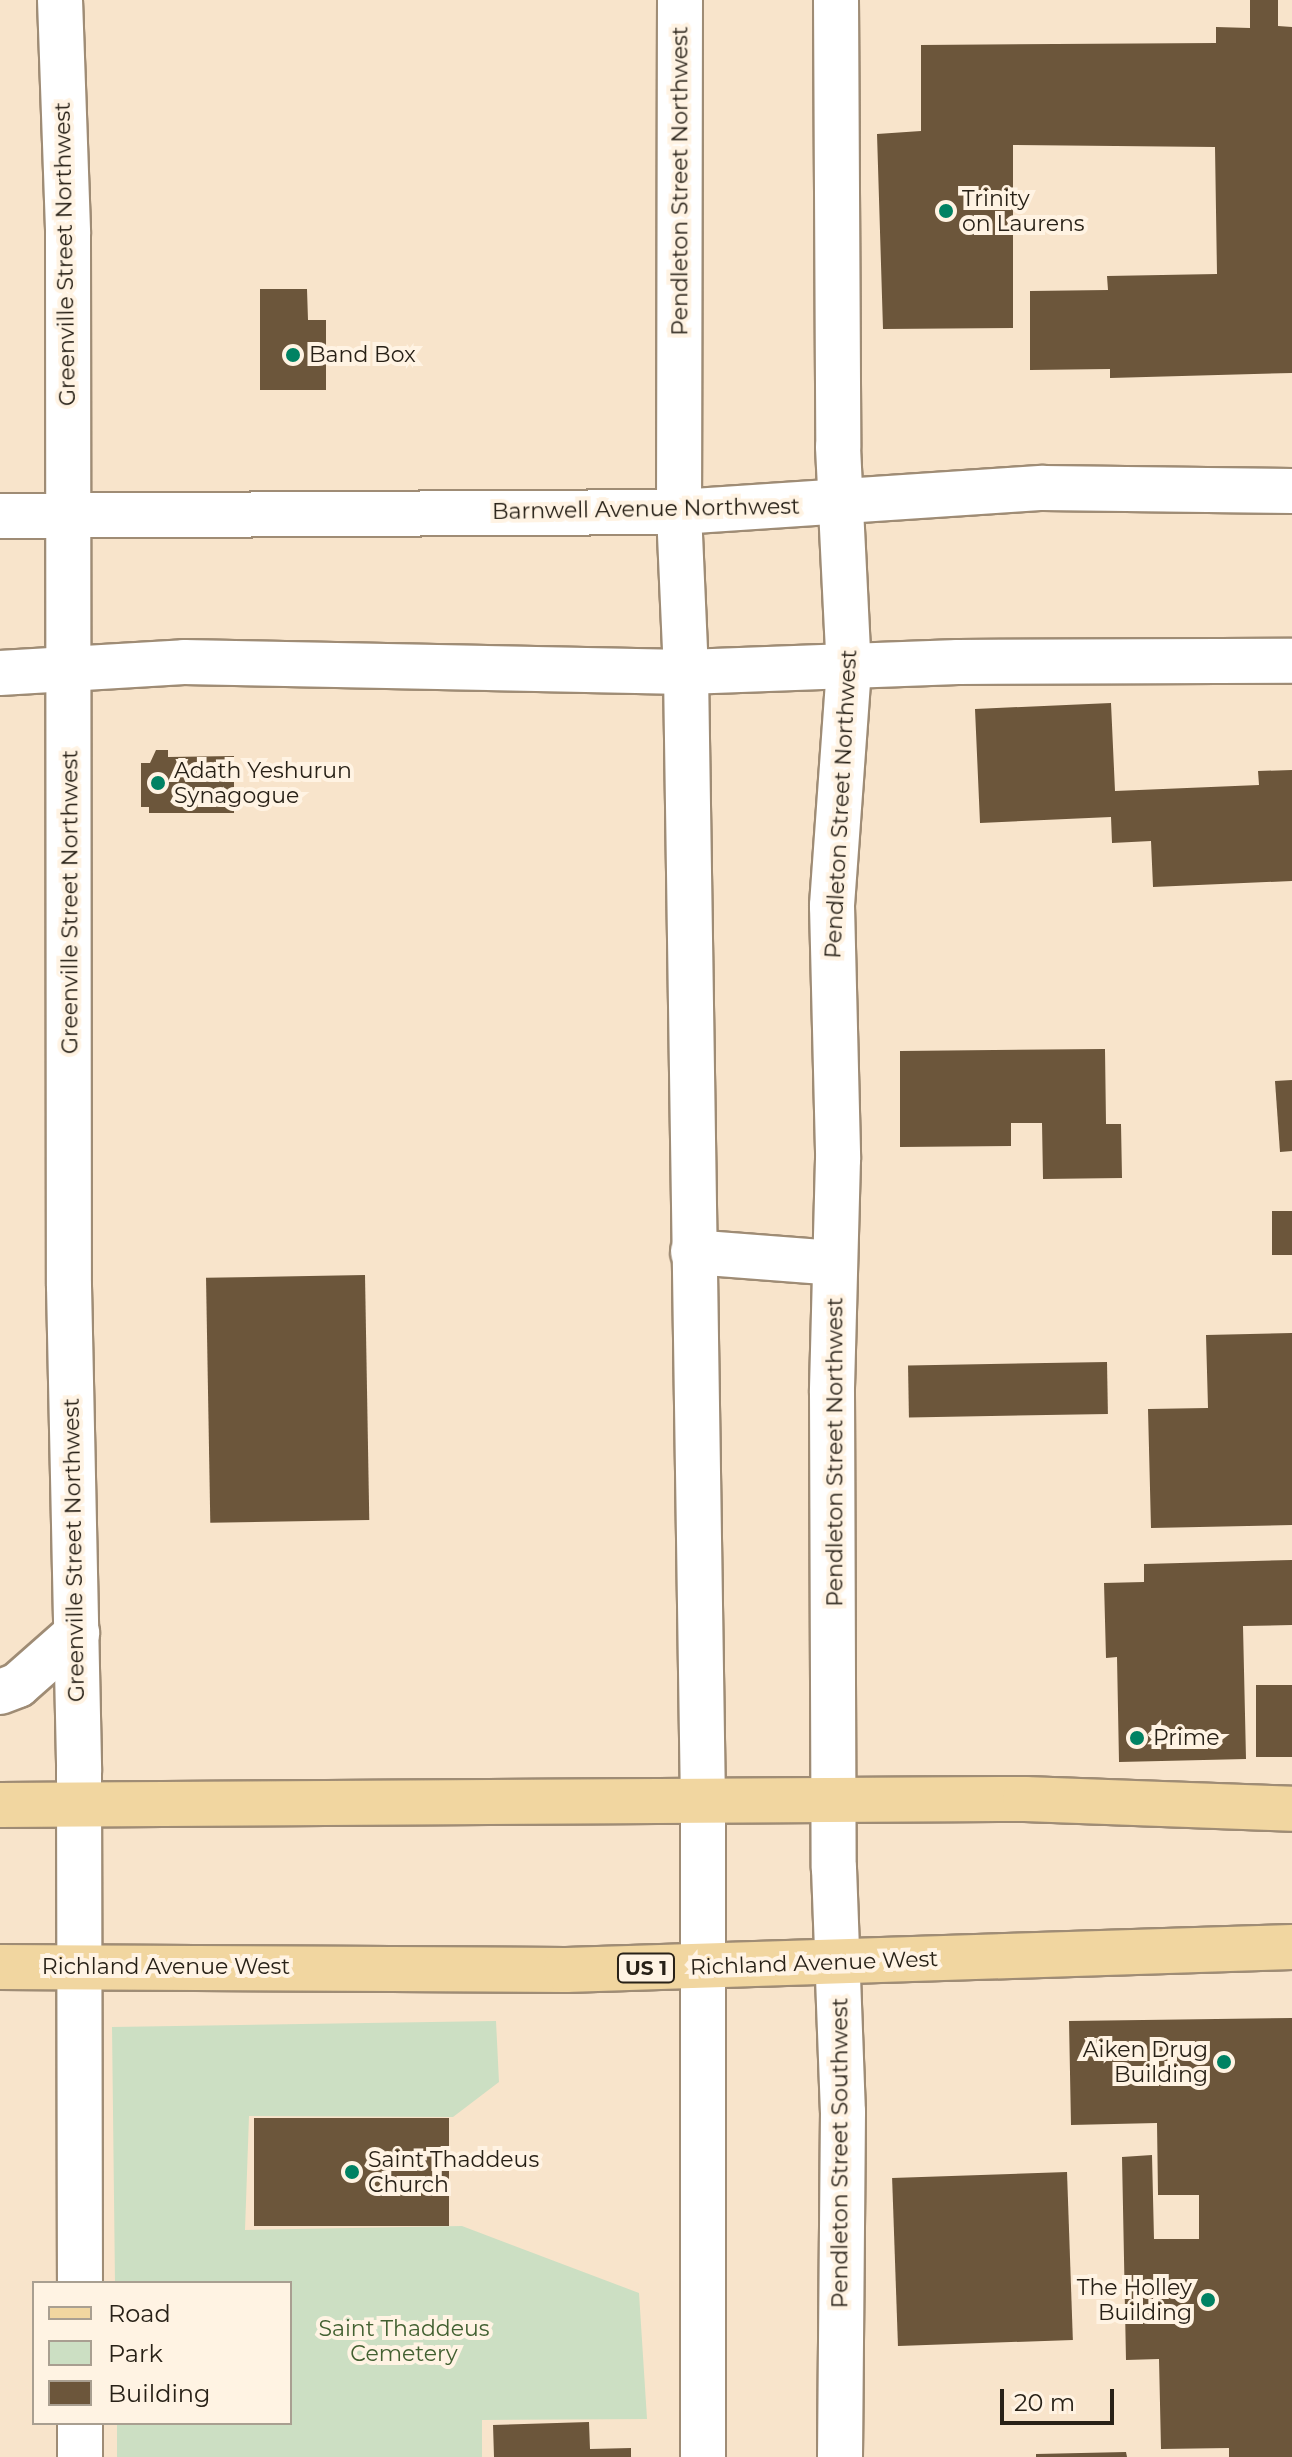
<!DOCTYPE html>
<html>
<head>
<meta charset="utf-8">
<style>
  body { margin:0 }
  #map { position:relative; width:1292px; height:2457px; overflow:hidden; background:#f8e4cb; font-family:Montserrat,sans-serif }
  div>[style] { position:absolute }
  .green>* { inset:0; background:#ccdfc3 }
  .building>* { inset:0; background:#6c563b; transform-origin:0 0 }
  .roads { filter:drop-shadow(2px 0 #9f8c75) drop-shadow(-2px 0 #9f8c75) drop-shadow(0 2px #9f8c75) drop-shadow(0 -2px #9f8c75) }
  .minor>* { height:44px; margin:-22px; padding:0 22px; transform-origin:22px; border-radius:22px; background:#fff }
  .major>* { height:44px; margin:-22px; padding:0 22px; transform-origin:22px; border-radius:22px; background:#f1d6a0 }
  .dots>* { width:22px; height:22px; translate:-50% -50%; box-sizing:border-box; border:4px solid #fff3e3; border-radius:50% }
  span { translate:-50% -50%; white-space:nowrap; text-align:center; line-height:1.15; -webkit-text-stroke:8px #fff3e3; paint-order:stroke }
  .shield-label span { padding:2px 6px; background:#fff3e3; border:2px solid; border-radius:6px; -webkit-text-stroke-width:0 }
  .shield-label { font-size:20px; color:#282117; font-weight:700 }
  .street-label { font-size:22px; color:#282117 }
  .poi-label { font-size:22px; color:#282117 }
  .left { translate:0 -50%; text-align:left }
  .right { translate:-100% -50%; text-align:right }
  .park-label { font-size:22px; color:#426031 }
  .legend { position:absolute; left:32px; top:2281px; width:260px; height:144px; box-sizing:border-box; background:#fff3e3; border:2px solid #a99f91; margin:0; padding:10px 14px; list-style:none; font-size:24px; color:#282117 }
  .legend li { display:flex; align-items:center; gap:16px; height:40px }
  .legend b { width:40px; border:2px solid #a99f91 }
  .scale { position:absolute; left:1000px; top:2389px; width:114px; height:36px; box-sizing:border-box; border:4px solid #282117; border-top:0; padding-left:10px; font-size:24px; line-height:28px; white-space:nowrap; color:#282117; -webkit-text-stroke:6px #fff3e3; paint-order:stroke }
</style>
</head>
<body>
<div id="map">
  <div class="green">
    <i style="clip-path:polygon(496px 2021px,499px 2082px,453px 2117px,249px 2116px,245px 2230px,462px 2226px,639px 2293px,647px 2419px,482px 2420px,482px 2457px,117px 2457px,117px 2423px,290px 2423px,290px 2283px,115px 2283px,112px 2027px)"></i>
  </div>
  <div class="building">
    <i style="clip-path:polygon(1250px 0,1278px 0,1278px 26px,1292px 27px,1292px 373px,1110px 378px,1110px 369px,1030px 370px,1030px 291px,1108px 290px,1107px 276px,1217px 274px,1215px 147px,1013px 145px,1013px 328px,883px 329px,877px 134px,921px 131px,921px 45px,1216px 43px,1216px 27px,1250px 28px)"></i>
    <i style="clip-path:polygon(260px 289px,307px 289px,308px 320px,326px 320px,326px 390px,260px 390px)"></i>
    <i style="clip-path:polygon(1111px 703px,1115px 791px,1259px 785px,1258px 771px,1292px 770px,1292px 881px,1153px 887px,1151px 841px,1112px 843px,1111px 817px,980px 823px,975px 709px)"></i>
    <i style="clip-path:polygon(156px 750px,168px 750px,168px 757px,234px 756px,234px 813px,149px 813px,149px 807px,141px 807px,141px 763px,150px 763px)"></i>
    <i style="clip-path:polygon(1105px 1049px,1106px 1124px,1121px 1124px,1122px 1178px,1043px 1179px,1042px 1123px,1011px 1123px,1011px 1146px,900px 1147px,900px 1051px)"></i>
    <i style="clip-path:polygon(1292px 1080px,1292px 1151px,1280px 1152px,1275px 1081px)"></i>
    <i style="left:1292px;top:1211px;width:44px;height:20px;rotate:90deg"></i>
    <i style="left:365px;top:1275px;width:245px;height:159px;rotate:89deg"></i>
    <i style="clip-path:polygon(1292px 1333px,1292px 1525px,1151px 1528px,1148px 1409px,1208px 1408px,1206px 1335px)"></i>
    <i style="left:1107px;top:1362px;width:52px;height:199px;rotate:89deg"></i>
    <i style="clip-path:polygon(1292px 1560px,1292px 1625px,1243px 1626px,1246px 1759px,1119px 1762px,1117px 1657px,1106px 1658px,1104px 1583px,1144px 1582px,1144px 1564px)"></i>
    <i style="left:1292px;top:1685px;width:72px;height:36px;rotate:90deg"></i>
    <i style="clip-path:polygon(1292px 2018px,1292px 2457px,1229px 2457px,1229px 2448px,1161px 2449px,1159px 2359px,1126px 2360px,1122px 2157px,1152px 2155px,1154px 2239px,1199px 2239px,1199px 2195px,1158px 2195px,1157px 2123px,1071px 2125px,1069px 2021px)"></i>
    <i style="left:254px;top:2118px;width:195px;height:108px"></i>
    <i style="left:1067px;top:2172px;width:168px;height:175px;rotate:88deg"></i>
    <i style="clip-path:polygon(589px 2422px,590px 2449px,631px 2448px,631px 2457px,494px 2457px,493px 2425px)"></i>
    <i style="clip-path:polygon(1126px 2452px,1127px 2457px,1036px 2457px,1036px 2454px)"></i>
  </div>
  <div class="roads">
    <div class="minor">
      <i style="left:60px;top:0;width:234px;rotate:88deg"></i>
      <i style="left:68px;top:234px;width:1052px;rotate:89.95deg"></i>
      <i style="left:69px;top:1286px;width:485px;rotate:88.8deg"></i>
      <i style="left:79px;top:1771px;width:512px;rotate:89.89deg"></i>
      <i style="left:680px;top:0;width:512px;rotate:90.11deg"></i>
      <i style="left:679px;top:512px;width:160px;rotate:87.5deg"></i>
      <i style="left:686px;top:672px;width:1129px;rotate:89.14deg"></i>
      <i style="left:703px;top:1801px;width:656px;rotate:90deg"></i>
      <i style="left:836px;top:0;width:447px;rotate:89.7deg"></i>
      <i style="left:838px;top:447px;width:221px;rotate:87.2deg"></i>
      <i style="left:849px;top:668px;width:239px;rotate:94.1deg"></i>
      <i style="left:832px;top:906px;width:253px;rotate:88.6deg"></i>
      <i style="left:838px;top:1159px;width:234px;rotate:91.5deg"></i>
      <i style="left:832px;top:1393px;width:475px;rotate:89.8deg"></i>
      <i style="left:834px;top:1868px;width:244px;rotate:87.9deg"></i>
      <i style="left:843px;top:2112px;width:345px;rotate:90.5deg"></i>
      <i style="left:0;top:516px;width:679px;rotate:-0.34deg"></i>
      <i style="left:679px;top:512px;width:365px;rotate:-3.8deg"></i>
      <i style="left:1043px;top:488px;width:249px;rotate:0.7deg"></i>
      <i style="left:0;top:673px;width:184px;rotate:-3.4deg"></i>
      <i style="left:184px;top:662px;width:502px;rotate:1.14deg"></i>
      <i style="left:686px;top:672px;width:272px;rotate:-2.1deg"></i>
      <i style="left:958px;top:662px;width:334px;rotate:-0.2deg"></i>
      <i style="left:693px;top:1252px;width:142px;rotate:4.4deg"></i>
      <i style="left:0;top:1692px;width:19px;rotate:-21deg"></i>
      <i style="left:18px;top:1685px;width:79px;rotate:-41.4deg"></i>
      <i style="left:80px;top:2457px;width:34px;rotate:-90deg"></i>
    </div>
    <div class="major">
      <i style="left:0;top:1805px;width:1025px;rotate:-0.34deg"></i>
      <i style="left:1025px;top:1799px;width:267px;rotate:2.1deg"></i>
      <i style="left:0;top:1967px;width:566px;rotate:0.3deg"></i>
      <i style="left:566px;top:1970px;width:726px;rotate:-1.81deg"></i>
    </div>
  </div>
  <div class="dots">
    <i style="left:946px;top:211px;background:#008263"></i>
    <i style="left:293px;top:355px;background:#008263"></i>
    <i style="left:158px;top:783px;background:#008263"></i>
    <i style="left:1137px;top:1738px;background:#008263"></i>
    <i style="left:1224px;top:2062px;background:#008263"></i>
    <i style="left:352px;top:2172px;background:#008263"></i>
    <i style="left:1208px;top:2300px;background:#008263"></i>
  </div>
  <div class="shield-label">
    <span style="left:646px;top:1968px">US 1</span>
  </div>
  <div class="street-label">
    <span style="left:680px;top:181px;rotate:-90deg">Pendleton Street Northwest</span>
    <span style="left:65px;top:254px;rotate:-91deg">Greenville Street Northwest</span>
    <span style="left:646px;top:509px;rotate:-1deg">Barnwell Avenue Northwest</span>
    <span style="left:841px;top:804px;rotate:-87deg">Pendleton Street Northwest</span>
    <span style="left:70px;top:902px;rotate:-90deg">Greenville Street Northwest</span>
    <span style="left:835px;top:1452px;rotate:-90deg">Pendleton Street Northwest</span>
    <span style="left:74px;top:1550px;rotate:-91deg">Greenville Street Northwest</span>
    <span style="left:814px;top:1963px;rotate:-2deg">Richland Avenue West</span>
    <span style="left:166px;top:1967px">Richland Avenue West</span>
    <span style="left:840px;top:2153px;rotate:-90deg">Pendleton Street Southwest</span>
  </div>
  <div class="poi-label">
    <span class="left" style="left:962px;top:211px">Trinity<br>on Laurens</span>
    <span class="left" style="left:309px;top:355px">Band Box</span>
    <span class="left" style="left:174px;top:783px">Adath Yeshurun<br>Synagogue</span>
    <span class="left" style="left:1153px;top:1738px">Prime</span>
    <span class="right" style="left:1208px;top:2062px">Aiken Drug<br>Building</span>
    <span class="left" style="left:368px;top:2172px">Saint Thaddeus<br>Church</span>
    <span class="right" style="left:1192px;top:2300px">The Holley<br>Building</span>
  </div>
  <div class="park-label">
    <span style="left:404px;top:2341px">Saint Thaddeus<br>Cemetery</span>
  </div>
  <ul class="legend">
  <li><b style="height:10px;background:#f1d6a0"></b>Road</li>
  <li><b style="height:22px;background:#ccdfc3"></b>Park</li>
  <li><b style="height:22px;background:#6c563b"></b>Building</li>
  </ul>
  <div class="scale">20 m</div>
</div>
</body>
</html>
